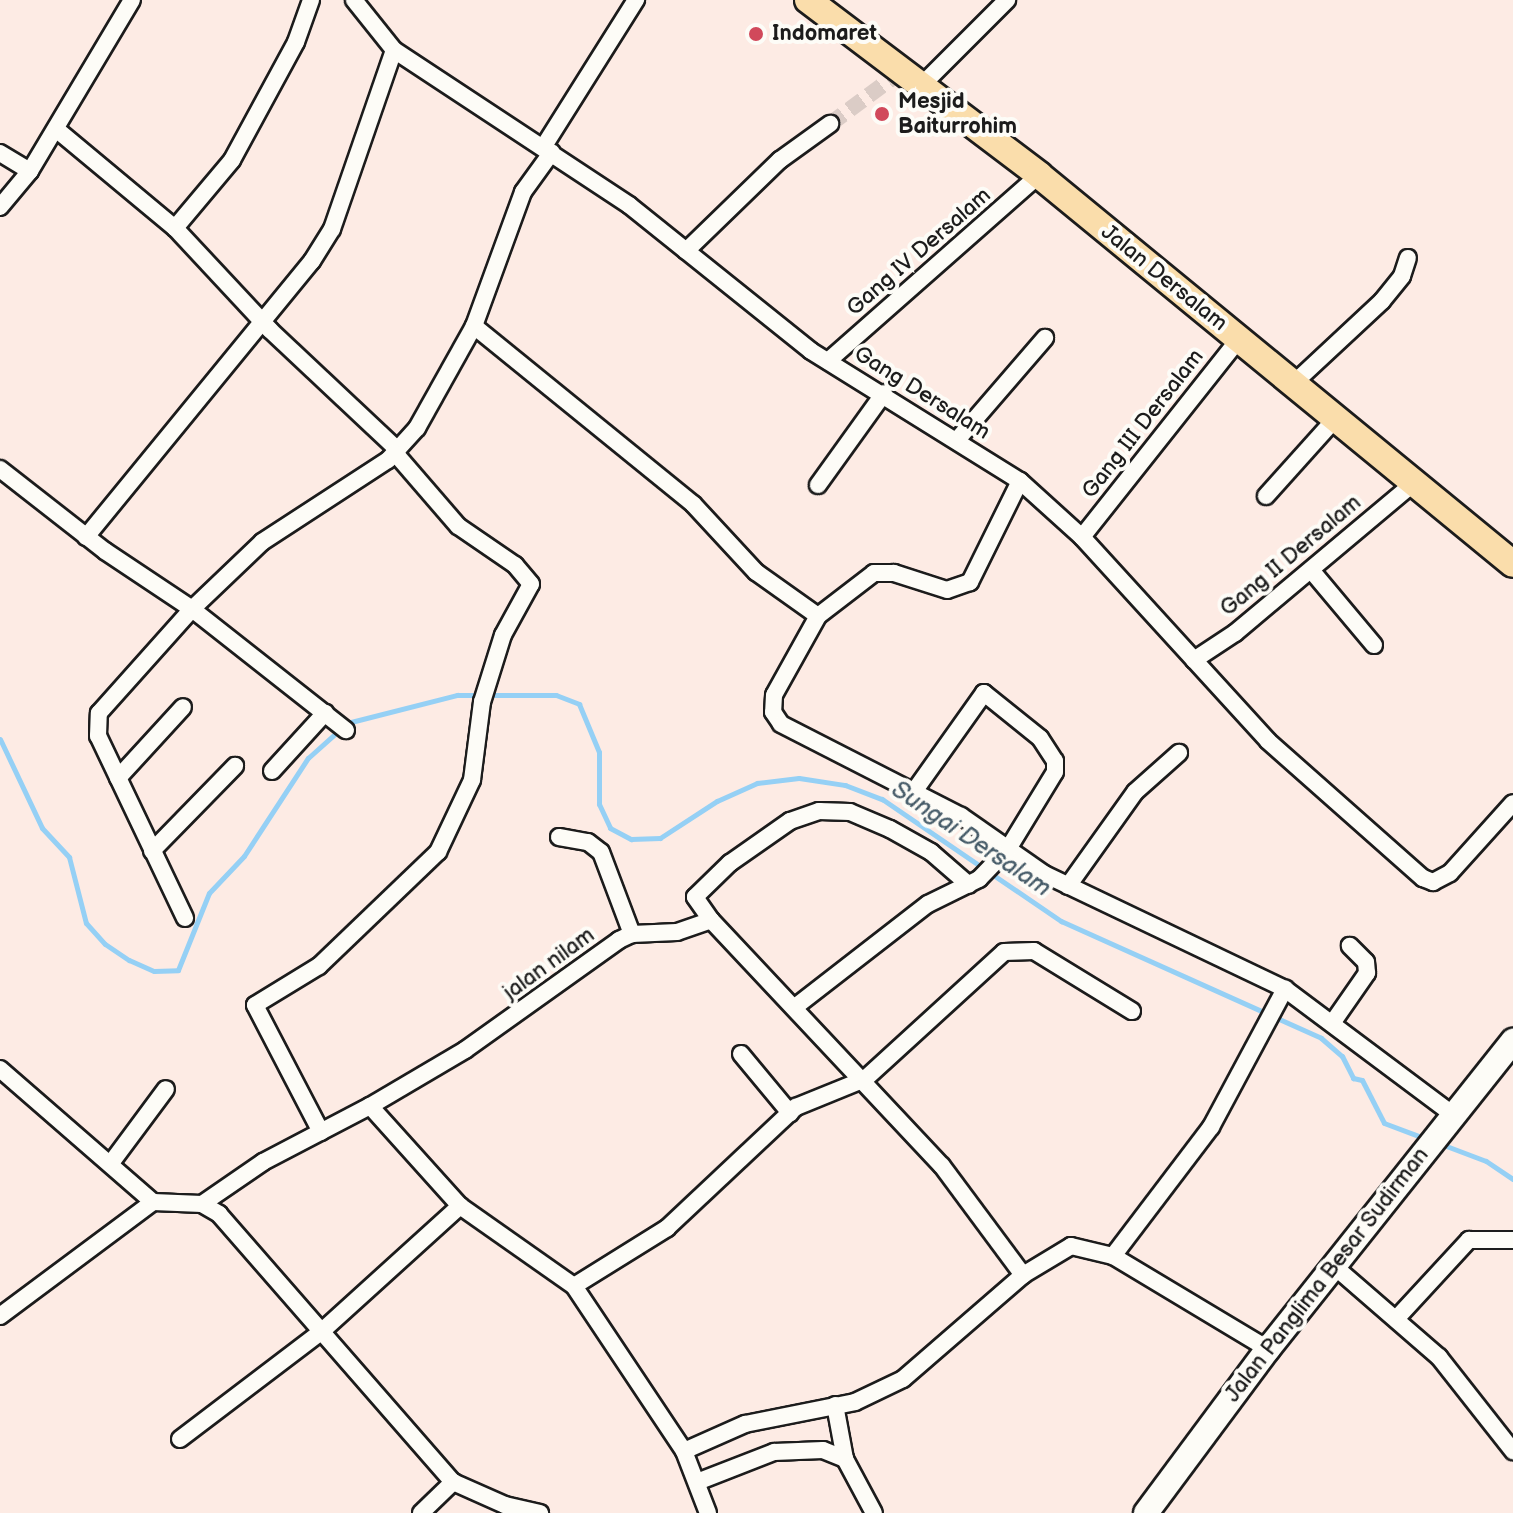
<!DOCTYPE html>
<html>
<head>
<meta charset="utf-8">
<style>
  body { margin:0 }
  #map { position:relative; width:1513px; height:1513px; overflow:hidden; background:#fdebe4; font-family:"Balsamiq Sans",sans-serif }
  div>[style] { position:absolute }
  .stream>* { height:5px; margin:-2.5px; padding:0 2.5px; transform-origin:2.5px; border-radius:2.5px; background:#95d0f5 }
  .street-tunnel>* { height:16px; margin-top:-8px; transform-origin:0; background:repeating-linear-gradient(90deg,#dbccc6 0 16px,transparent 0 24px) }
  .roads { filter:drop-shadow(2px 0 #1c1c1c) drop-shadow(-2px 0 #1c1c1c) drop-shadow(0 2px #1c1c1c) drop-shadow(0 -2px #1c1c1c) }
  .street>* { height:16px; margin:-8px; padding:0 8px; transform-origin:8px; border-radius:8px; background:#fdfcf7 }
  .secondary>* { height:24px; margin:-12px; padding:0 12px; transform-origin:12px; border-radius:12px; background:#fdfcf7 }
  .primary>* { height:26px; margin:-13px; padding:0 13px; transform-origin:13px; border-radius:13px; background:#faddab }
  .dots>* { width:22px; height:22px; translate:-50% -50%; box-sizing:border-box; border:4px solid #fdfcf7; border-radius:50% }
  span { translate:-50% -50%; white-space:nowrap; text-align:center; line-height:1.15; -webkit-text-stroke:8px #fdfcf7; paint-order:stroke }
  .poi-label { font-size:22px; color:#1c1c1c; font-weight:700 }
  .left { translate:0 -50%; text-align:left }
  .street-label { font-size:22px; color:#1c1c1c }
  .water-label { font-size:24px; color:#465b68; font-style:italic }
</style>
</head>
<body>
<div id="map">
  <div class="stream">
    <i style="left:0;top:739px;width:98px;rotate:64.7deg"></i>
    <i style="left:42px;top:828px;width:40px;rotate:47deg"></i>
    <i style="left:69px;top:857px;width:68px;rotate:75.6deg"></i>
    <i style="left:86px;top:923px;width:28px;rotate:48deg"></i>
    <i style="left:105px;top:944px;width:29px;rotate:34deg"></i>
    <i style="left:129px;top:960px;width:27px;rotate:24deg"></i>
    <i style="left:154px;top:971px;width:24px;rotate:-2deg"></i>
    <i style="left:178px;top:970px;width:83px;rotate:-68.1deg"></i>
    <i style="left:209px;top:893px;width:51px;rotate:-46.6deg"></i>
    <i style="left:244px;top:856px;width:117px;rotate:-56.9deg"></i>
    <i style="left:308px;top:758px;width:52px;rotate:-41.9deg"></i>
    <i style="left:347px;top:723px;width:114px;rotate:-14.3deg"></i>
    <i style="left:457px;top:695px;width:99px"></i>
    <i style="left:556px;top:695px;width:25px;rotate:21deg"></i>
    <i style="left:579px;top:704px;width:52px;rotate:67.4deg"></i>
    <i style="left:599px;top:752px;width:52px;rotate:90deg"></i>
    <i style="left:599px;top:804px;width:26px;rotate:65deg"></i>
    <i style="left:610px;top:828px;width:24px;rotate:28deg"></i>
    <i style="left:631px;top:839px;width:29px;rotate:-2deg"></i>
    <i style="left:660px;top:838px;width:68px;rotate:-33deg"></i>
    <i style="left:717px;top:801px;width:44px;rotate:-24.2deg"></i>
    <i style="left:757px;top:783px;width:42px;rotate:-6.8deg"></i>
    <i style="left:799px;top:778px;width:47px;rotate:8.7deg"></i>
    <i style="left:845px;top:785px;width:40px;rotate:21deg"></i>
    <i style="left:882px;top:799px;width:217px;rotate:34.3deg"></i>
    <i style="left:1061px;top:921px;width:285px;rotate:24.2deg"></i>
    <i style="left:1321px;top:1038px;width:28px;rotate:41deg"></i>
    <i style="left:1342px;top:1056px;width:25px;rotate:63deg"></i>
    <i style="left:1353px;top:1078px;width:9px;rotate:13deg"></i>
    <i style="left:1362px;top:1080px;width:48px;rotate:62.9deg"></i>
    <i style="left:1384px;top:1123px;width:43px;rotate:20.6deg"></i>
    <i style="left:1441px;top:1144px;width:48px;rotate:20.7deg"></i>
    <i style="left:1486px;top:1161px;width:32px;rotate:34deg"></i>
  </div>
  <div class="street-tunnel">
    <i style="left:830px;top:124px;width:81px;rotate:-36.4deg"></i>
  </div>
  <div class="roads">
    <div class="street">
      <i style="left:354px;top:0;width:64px;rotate:51.3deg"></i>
      <i style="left:394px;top:50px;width:282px;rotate:33.4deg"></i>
      <i style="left:629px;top:205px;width:233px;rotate:38.7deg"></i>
      <i style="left:811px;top:351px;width:246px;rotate:31.9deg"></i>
      <i style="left:1020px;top:481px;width:84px;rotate:42.1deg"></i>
      <i style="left:1082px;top:537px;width:276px;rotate:47.6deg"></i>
      <i style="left:1268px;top:741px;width:207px;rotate:41.5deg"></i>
      <i style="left:1423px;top:878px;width:11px;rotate:22deg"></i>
      <i style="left:1433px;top:882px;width:19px;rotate:-28deg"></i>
      <i style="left:1450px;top:873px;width:94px;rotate:-48deg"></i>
      <i style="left:921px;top:86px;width:122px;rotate:-45deg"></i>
      <i style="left:56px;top:129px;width:155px;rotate:39.8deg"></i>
      <i style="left:175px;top:228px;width:89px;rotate:-50deg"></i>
      <i style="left:232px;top:160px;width:134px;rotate:-61.5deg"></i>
      <i style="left:296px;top:42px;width:45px;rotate:-70.3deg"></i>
      <i style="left:544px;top:146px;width:173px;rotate:-57.8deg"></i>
      <i style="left:0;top:153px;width:35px;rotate:31deg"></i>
      <i style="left:30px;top:171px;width:199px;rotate:-59.2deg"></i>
      <i style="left:0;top:207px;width:47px;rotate:-50.2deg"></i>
      <i style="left:175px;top:228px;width:139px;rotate:47deg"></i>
      <i style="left:270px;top:330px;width:175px;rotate:43.2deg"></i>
      <i style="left:686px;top:251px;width:131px;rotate:-44.1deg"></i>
      <i style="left:780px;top:160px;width:62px;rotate:-35.8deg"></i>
      <i style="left:474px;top:326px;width:282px;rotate:39.1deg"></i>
      <i style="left:693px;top:504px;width:93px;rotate:47.2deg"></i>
      <i style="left:756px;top:572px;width:76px;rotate:35.4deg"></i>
      <i style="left:828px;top:361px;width:281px;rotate:-41.4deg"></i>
      <i style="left:1293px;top:384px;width:122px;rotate:-43deg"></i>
      <i style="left:1382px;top:301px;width:32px;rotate:-51deg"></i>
      <i style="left:1402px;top:276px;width:19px;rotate:-72deg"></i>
      <i style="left:957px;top:440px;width:135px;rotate:-49.2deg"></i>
      <i style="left:0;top:469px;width:133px;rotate:38deg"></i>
      <i style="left:105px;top:551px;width:105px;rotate:33.7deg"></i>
      <i style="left:192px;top:609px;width:97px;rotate:-43.7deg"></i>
      <i style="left:262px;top:542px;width:150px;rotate:-33.1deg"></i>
      <i style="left:388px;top:460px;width:43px;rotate:-47.8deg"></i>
      <i style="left:417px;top:428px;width:117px;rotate:-60.8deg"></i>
      <i style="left:474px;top:326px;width:143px;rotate:-69.9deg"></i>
      <i style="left:523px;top:192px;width:49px;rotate:-54.1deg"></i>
      <i style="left:1020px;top:481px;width:113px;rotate:116.3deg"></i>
      <i style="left:970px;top:582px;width:24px;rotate:161deg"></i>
      <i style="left:947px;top:590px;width:56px;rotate:-162.2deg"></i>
      <i style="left:894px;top:573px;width:20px;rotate:180deg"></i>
      <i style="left:874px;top:573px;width:71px;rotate:142.5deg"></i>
      <i style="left:818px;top:616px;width:90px;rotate:119.1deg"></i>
      <i style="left:774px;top:695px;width:17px;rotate:93deg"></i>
      <i style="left:773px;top:712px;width:14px;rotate:56deg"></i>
      <i style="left:781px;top:724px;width:202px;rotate:27.1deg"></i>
      <i style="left:961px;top:816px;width:101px;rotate:34.9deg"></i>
      <i style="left:1044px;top:874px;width:267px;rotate:25.5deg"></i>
      <i style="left:1285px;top:989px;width:209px;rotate:36.8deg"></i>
      <i style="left:818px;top:485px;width:113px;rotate:-54.3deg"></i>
      <i style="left:1266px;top:496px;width:105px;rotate:-48.1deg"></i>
      <i style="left:86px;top:537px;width:357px;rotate:-50.7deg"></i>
      <i style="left:312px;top:261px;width:38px;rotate:-58deg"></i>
      <i style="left:332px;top:229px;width:189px;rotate:-70.9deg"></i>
      <i style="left:1082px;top:537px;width:253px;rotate:-51.6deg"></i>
      <i style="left:1311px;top:570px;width:98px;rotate:50deg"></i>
      <i style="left:1194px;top:660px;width:49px;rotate:-33.4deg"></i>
      <i style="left:1235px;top:633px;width:234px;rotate:-40deg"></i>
      <i style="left:272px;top:771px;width:79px;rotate:-47.6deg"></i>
      <i style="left:118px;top:778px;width:96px;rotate:-47.5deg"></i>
      <i style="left:559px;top:837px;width:29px;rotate:10deg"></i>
      <i style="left:588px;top:842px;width:16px;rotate:38deg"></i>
      <i style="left:601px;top:852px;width:88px;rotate:69.3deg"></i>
      <i style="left:152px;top:851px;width:119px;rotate:-45.7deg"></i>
      <i style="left:1068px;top:886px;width:115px;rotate:-54.5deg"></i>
      <i style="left:1135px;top:792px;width:59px;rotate:-41.6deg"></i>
      <i style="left:185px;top:918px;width:202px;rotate:-115.5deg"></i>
      <i style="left:98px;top:736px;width:23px;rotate:-88deg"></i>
      <i style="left:99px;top:713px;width:140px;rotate:-48.2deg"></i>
      <i style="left:192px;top:609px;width:196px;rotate:38.2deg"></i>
      <i style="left:711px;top:920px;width:337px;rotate:46.8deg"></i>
      <i style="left:942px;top:1166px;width:136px;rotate:53.4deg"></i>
      <i style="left:795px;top:1007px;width:168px;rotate:-37.8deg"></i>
      <i style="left:928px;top:904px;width:57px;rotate:-26.1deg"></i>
      <i style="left:979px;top:879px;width:42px;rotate:-46deg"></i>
      <i style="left:1008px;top:849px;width:90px;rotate:-58.6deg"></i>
      <i style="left:1055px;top:772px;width:11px;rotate:-90deg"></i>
      <i style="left:1055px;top:761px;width:27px;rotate:-123deg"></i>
      <i style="left:1040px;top:738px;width:72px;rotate:-141.2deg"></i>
      <i style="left:984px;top:693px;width:119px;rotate:125.4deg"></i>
      <i style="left:1333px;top:1022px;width:60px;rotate:-55.2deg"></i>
      <i style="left:1367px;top:973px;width:11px;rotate:-95deg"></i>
      <i style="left:1366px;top:962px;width:23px;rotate:-135deg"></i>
      <i style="left:741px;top:1054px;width:77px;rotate:50.3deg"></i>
      <i style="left:0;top:1069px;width:203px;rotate:41deg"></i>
      <i style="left:370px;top:1106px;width:110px;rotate:-30.5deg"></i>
      <i style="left:465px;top:1050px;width:189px;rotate:-35.5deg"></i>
      <i style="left:619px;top:940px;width:14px;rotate:-25deg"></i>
      <i style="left:632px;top:934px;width:45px;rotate:-2.5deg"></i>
      <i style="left:677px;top:932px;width:36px;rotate:-19deg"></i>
      <i style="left:711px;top:920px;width:28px;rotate:-125deg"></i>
      <i style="left:695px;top:897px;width:49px;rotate:-44.2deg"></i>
      <i style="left:730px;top:863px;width:73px;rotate:-35deg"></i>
      <i style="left:790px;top:821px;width:31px;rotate:-19deg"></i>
      <i style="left:819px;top:811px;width:31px;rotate:2deg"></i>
      <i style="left:850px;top:812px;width:43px;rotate:23deg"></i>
      <i style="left:890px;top:829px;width:47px;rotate:29.3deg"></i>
      <i style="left:931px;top:852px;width:50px;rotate:41deg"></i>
      <i style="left:321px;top:1132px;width:143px;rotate:-117.5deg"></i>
      <i style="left:255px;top:1005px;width:75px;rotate:-31.4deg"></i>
      <i style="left:319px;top:966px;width:165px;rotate:-43.8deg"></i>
      <i style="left:438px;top:852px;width:80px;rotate:-64.7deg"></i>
      <i style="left:472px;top:780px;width:79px;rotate:-82.7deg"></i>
      <i style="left:482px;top:702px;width:70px;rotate:-72.6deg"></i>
      <i style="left:503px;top:635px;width:58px;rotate:-61.2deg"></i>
      <i style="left:531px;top:584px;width:25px;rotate:-130deg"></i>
      <i style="left:515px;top:565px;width:69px;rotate:-145.6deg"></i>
      <i style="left:458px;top:526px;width:96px;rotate:-130.8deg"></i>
      <i style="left:111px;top:1163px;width:92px;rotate:-53.4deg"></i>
      <i style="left:202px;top:1204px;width:74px;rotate:-34.5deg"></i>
      <i style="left:263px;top:1162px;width:121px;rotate:-27.6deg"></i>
      <i style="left:370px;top:1106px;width:135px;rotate:48deg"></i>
      <i style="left:460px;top:1206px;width:139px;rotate:35.1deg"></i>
      <i style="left:574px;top:1286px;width:198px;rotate:56.3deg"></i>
      <i style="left:1113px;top:1256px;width:162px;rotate:-52.8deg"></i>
      <i style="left:1211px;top:1127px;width:157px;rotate:-61.8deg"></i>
      <i style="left:1335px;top:1267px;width:138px;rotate:40.9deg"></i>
      <i style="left:1439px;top:1357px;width:120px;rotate:51.8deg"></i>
      <i style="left:574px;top:1286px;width:110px;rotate:-31.9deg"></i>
      <i style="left:667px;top:1228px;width:177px;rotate:-43.2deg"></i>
      <i style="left:796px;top:1107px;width:74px;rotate:-22.1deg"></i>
      <i style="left:865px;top:1079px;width:188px;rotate:-42.4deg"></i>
      <i style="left:1004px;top:952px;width:30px;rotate:-2deg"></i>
      <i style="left:1034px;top:951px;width:115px;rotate:31.5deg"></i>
      <i style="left:0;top:1316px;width:191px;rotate:-36.7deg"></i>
      <i style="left:153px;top:1202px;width:49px;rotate:2.3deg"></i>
      <i style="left:202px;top:1204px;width:20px;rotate:30deg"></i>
      <i style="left:219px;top:1214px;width:356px;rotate:48.9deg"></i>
      <i style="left:453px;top:1482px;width:57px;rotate:23.9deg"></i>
      <i style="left:505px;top:1505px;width:36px;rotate:13deg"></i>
      <i style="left:1396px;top:1319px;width:108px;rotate:-47.3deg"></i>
      <i style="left:1469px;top:1240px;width:44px"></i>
      <i style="left:835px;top:1405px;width:55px;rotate:79.5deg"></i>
      <i style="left:180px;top:1439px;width:177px;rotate:-37.2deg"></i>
      <i style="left:321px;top:1332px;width:188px;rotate:-42.2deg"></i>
      <i style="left:697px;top:1482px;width:83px;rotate:-21.3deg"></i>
      <i style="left:774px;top:1452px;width:49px;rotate:-2.3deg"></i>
      <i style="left:823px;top:1450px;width:24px;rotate:22deg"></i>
      <i style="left:845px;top:1459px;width:61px;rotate:61.8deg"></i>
      <i style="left:421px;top:1513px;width:45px;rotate:-44.1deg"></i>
      <i style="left:708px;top:1513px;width:66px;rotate:-111.2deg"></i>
      <i style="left:684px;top:1451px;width:67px;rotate:-23.9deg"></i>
      <i style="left:745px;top:1424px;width:112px;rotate:-11.3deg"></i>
      <i style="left:855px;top:1402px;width:53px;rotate:-25.6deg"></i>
      <i style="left:903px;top:1379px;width:159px;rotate:-40.9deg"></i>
      <i style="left:1023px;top:1275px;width:56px;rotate:-31.1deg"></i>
      <i style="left:1071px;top:1246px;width:43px;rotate:13.4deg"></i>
      <i style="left:1113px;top:1256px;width:181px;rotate:31deg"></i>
    </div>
    <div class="secondary">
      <i style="left:1146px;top:1513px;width:204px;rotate:-53.4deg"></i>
      <i style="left:1268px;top:1349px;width:394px;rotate:-51.5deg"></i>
    </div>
    <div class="primary">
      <i style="left:808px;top:0;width:290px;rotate:37.1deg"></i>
      <i style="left:1039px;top:175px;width:613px;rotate:39.37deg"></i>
    </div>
  </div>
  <div class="dots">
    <i style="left:756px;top:34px;background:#d1495b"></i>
    <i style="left:882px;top:114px;background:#d1495b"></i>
  </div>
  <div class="poi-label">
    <span class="left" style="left:772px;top:34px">Indomaret</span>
    <span class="left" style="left:898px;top:114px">Mesjid<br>Baiturrohim</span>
  </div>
  <div class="street-label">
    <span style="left:919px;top:252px;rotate:-41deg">Gang IV Dersalam</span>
    <span style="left:1164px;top:278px;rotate:39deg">Jalan Dersalam</span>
    <span style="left:922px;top:393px;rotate:32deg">Gang Dersalam</span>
    <span style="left:1143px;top:424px;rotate:-52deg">Gang III Dersalam</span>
    <span style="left:1291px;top:556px;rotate:-40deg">Gang II Dersalam</span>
    <span style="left:549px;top:964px;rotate:-36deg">jalan nilam</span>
    <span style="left:1327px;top:1275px;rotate:-52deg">Jalan Panglima Besar Sudirman</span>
  </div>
  <div class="water-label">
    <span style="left:971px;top:839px;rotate:34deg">Sungai Dersalam</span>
  </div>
</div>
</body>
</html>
